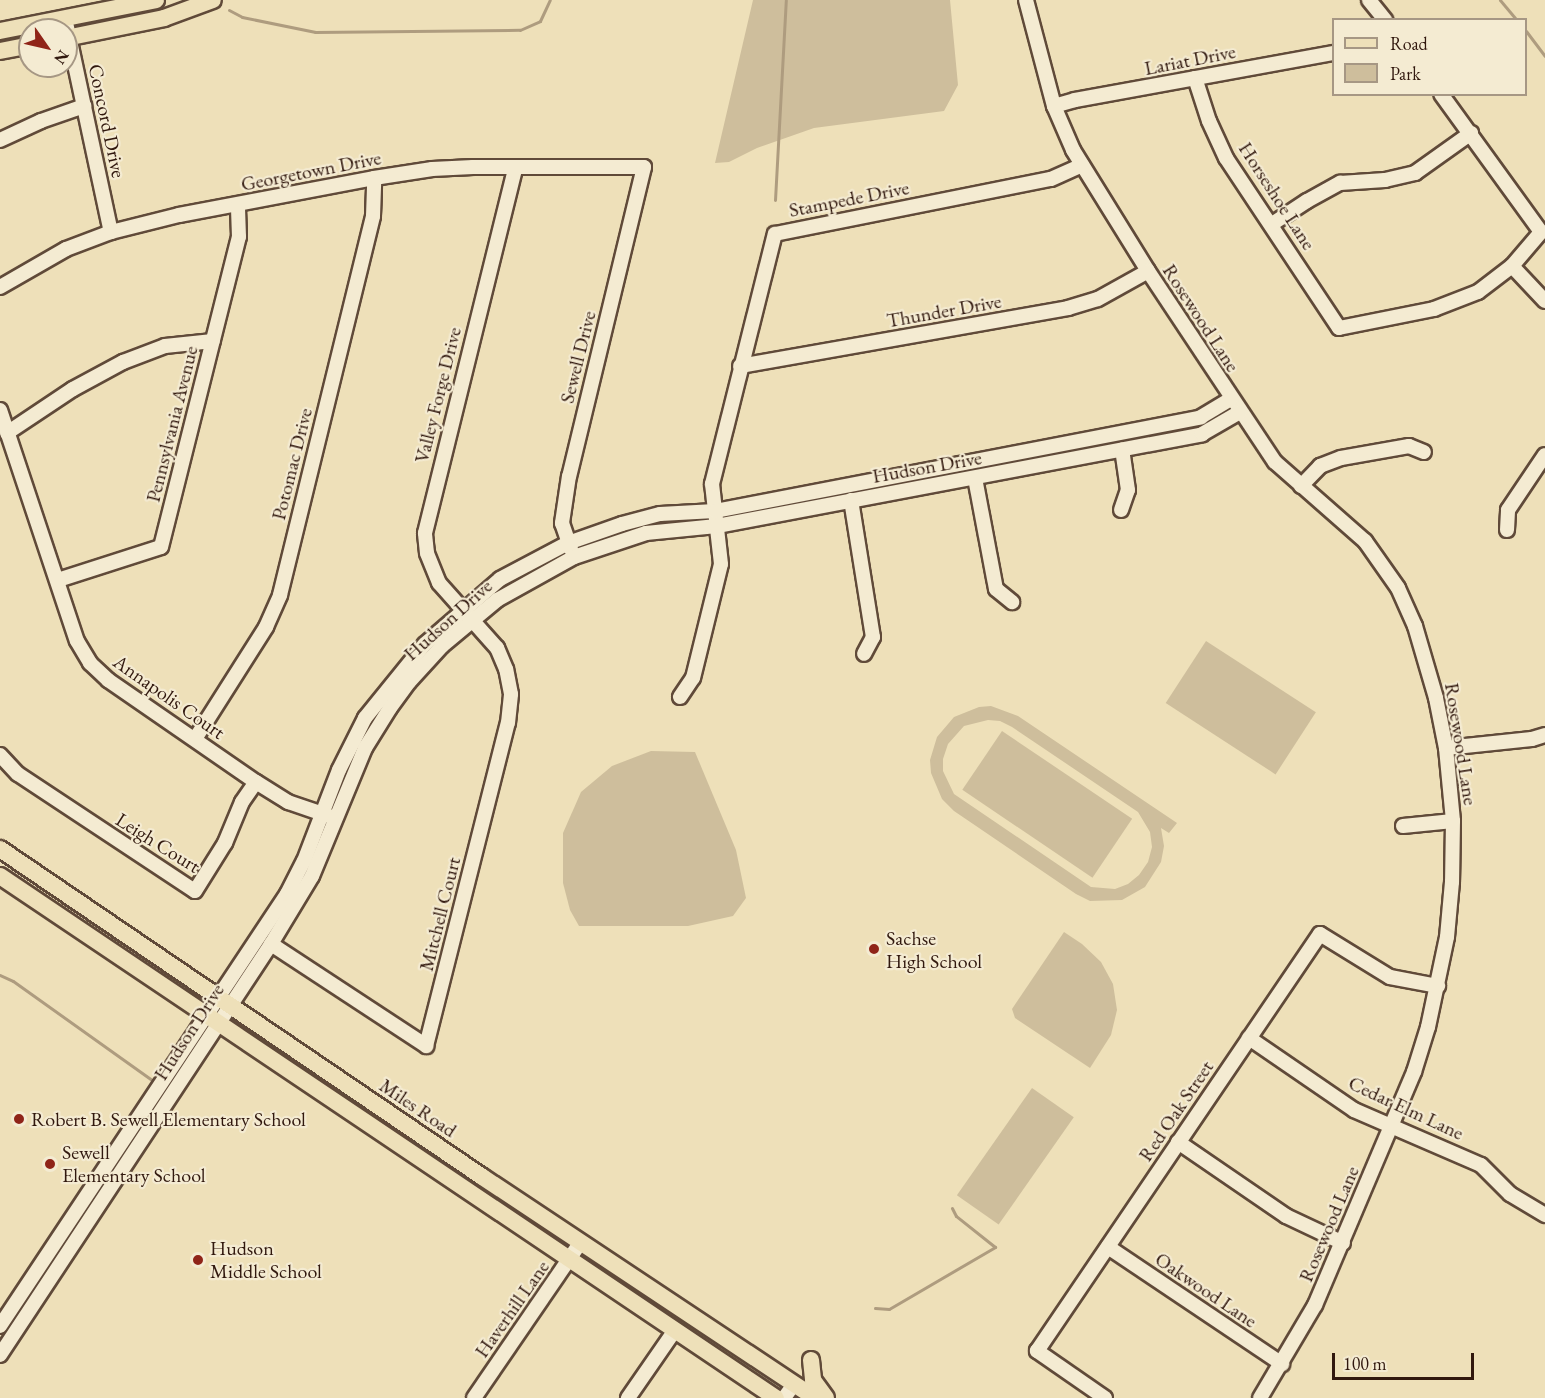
<!DOCTYPE html>
<html>
<head>
<meta charset="utf-8">
<style>
  body { margin:0 }
  #map { position:relative; width:1545px; height:1398px; overflow:hidden; background:#eee0b9; font-family:"EB Garamond",serif }
  div>[style] { position:absolute }
  .green>* { inset:0; background:#cebe9c; transform-origin:0 0 }
  .stream>* { height:3px; margin:-1.5px; padding:0 1.5px; transform-origin:1.5px; border-radius:1.5px; background:#ae9c7f }
  .roads { filter:drop-shadow(2px 0 #604a39) drop-shadow(-2px 0 #604a39) drop-shadow(0 2px #604a39) drop-shadow(0 -2px #604a39) }
  .minor>* { height:14px; margin:-7px; padding:0 7px; transform-origin:7px; border-radius:7px; background:#f4ebd2 }
  .major>* { height:16px; margin:-8px; padding:0 8px; transform-origin:8px; border-radius:8px; background:#eee0b9 }
  .dots>* { width:16px; height:16px; translate:-50% -50%; box-sizing:border-box; border:3px solid #f4ebd2; border-radius:50% }
  span { translate:-50% -50%; white-space:nowrap; text-align:center; line-height:1.15; -webkit-text-stroke:4.5px #f4ebd2; paint-order:stroke }
  .street-label { font-size:20px; color:#31180e }
  .poi-label { font-size:20px; color:#31180e }
  .left { translate:0 -50%; text-align:left }
  .legend { position:absolute; left:1332px; top:18px; width:195px; height:78px; box-sizing:border-box; background:#f4ebd2; border:2px solid #a69784; margin:0; padding:8px 10px; list-style:none; font-size:18px; color:#31180e }
  .legend li { display:flex; align-items:center; gap:12px; height:30px }
  .legend b { width:30px; border:2px solid #a69784 }
  .north { position:absolute; left:18px; top:18px; width:60px; height:60px; box-sizing:border-box; background:#f4ebd2; border:2px solid #a69784; border-radius:50%; rotate:124deg; font-size:16px; font-weight:700; line-height:24px; text-align:center; color:#31180e }
  .north::after { content:''; display:block; margin:auto; width:21px; height:27px; background:#8f2418; clip-path:polygon(50% 0,100% 100%,50% 72%,0 100%) }
  .scale { position:absolute; left:1332px; top:1353px; width:142px; height:27px; box-sizing:border-box; border:3px solid #31180e; border-top:0; padding-left:8px; font-size:18px; line-height:21px; white-space:nowrap; color:#31180e; -webkit-text-stroke:4px #f4ebd2; paint-order:stroke }
</style>
</head>
<body>
<div id="map">
  <div class="green">
    <i style="clip-path:polygon(753px 0,950px 0,958px 85px,944px 111px,814px 128px,757px 148px,729px 162px,715px 163px)"></i>
    <i style="left:1206px;top:641px;width:131px;height:74px;rotate:33deg"></i>
    <i style="clip-path:polygon(evenodd,991px 706px,1018px 716px,1177px 823px,1169px 833px,1161px 828px,1164px 846px,1161px 862px,1145px 887px,1122px 900px,1090px 901px,1076px 894px,954px 811px,942px 799px,931px 773px,930px 760px,937px 737px,954px 717px,979px 707px,991px 706px,988px 720px,1000px 721px,1012px 727px,1138px 812px,1150px 832px,1152px 847px,1148px 862px,1139px 875px,1128px 884px,1115px 889px,1091px 887px,954px 794px,943px 771px,943px 759px,948px 744px,964px 726px,988px 720px)"></i>
    <i style="left:1002px;top:731px;width:157px;height:71px;rotate:34deg"></i>
    <i style="clip-path:polygon(651px 751px,695px 752px,736px 850px,746px 898px,733px 916px,688px 926px,579px 926px,570px 910px,563px 883px,563px 833px,581px 792px,612px 766px)"></i>
    <i style="clip-path:polygon(1064px 932px,1082px 944px,1101px 962px,1113px 984px,1117px 1010px,1111px 1035px,1090px 1068px,1015px 1018px,1012px 1009px)"></i>
    <i style="left:1032px;top:1088px;width:51px;height:131px;rotate:35deg"></i>
  </div>
  <div class="stream">
    <i style="left:1500px;top:0;width:26px;rotate:50deg"></i>
    <i style="left:229px;top:10px;width:15px;rotate:28deg"></i>
    <i style="left:242px;top:17px;width:75px;rotate:11.6deg"></i>
    <i style="left:315px;top:32px;width:205px;rotate:-0.6deg"></i>
    <i style="left:520px;top:30px;width:22px;rotate:-24deg"></i>
    <i style="left:540px;top:21px;width:23px;rotate:-65deg"></i>
    <i style="left:1526px;top:31px;width:31px;rotate:53deg"></i>
    <i style="left:775px;top:200px;width:200px;rotate:-86.9deg"></i>
    <i style="left:0;top:975px;width:14px;rotate:25deg"></i>
    <i style="left:13px;top:981px;width:171px;rotate:35.5deg"></i>
    <i style="left:875px;top:1308px;width:14px;rotate:4deg"></i>
    <i style="left:889px;top:1309px;width:123px;rotate:-30.3deg"></i>
    <i style="left:995px;top:1247px;width:50px;rotate:-141.5deg"></i>
    <i style="left:956px;top:1216px;width:9px;rotate:-117deg"></i>
  </div>
  <div class="roads">
    <div class="minor">
      <i style="left:1026px;top:0;width:110px;rotate:75.2deg"></i>
      <i style="left:1054px;top:106px;width:48px;rotate:66.6deg"></i>
      <i style="left:1073px;top:150px;width:142px;rotate:58.2deg"></i>
      <i style="left:1148px;top:271px;width:229px;rotate:56.4deg"></i>
      <i style="left:1275px;top:462px;width:120px;rotate:41.3deg"></i>
      <i style="left:1365px;top:541px;width:57px;rotate:54.9deg"></i>
      <i style="left:1398px;top:588px;width:42px;rotate:65.9deg"></i>
      <i style="left:1415px;top:626px;width:75px;rotate:73.7deg"></i>
      <i style="left:1436px;top:698px;width:51px;rotate:78.7deg"></i>
      <i style="left:1446px;top:748px;width:73px;rotate:84.5deg"></i>
      <i style="left:1453px;top:821px;width:61px;rotate:90.9deg"></i>
      <i style="left:1452px;top:882px;width:55px;rotate:95.2deg"></i>
      <i style="left:1447px;top:937px;width:92px;rotate:101.9deg"></i>
      <i style="left:1428px;top:1027px;width:47px;rotate:107.3deg"></i>
      <i style="left:1414px;top:1072px;width:253px;rotate:113deg"></i>
      <i style="left:1315px;top:1305px;width:108px;rotate:120.6deg"></i>
      <i style="left:1369px;top:0;width:26px;rotate:51deg"></i>
      <i style="left:65px;top:18px;width:219px;rotate:77.9deg"></i>
      <i style="left:1195px;top:78px;width:45px;rotate:72deg"></i>
      <i style="left:1209px;top:121px;width:41px;rotate:65.3deg"></i>
      <i style="left:1226px;top:158px;width:204px;rotate:56.4deg"></i>
      <i style="left:1339px;top:328px;width:97px;rotate:-11.3deg"></i>
      <i style="left:1434px;top:309px;width:47px;rotate:-21.1deg"></i>
      <i style="left:1478px;top:292px;width:43px;rotate:-37.4deg"></i>
      <i style="left:1512px;top:266px;width:45px;rotate:-49.5deg"></i>
      <i style="left:1541px;top:232px;width:170px;rotate:-125.9deg"></i>
      <i style="left:1054px;top:106px;width:22px;rotate:-16deg"></i>
      <i style="left:1075px;top:100px;width:263px;rotate:-10.3deg"></i>
      <i style="left:0;top:140px;width:45px;rotate:-24.9deg"></i>
      <i style="left:41px;top:121px;width:46px;rotate:-19.2deg"></i>
      <i style="left:1272px;top:224px;width:42px;rotate:-33.3deg"></i>
      <i style="left:1307px;top:201px;width:38px;rotate:-29deg"></i>
      <i style="left:1340px;top:183px;width:45px;rotate:-3.8deg"></i>
      <i style="left:1385px;top:180px;width:31px;rotate:-13deg"></i>
      <i style="left:1415px;top:173px;width:69px;rotate:-35.5deg"></i>
      <i style="left:1512px;top:266px;width:48px;rotate:46.7deg"></i>
      <i style="left:0;top:287px;width:76px;rotate:-29.9deg"></i>
      <i style="left:66px;top:249px;width:48px;rotate:-20.7deg"></i>
      <i style="left:111px;top:232px;width:70px;rotate:-14deg"></i>
      <i style="left:179px;top:215px;width:198px;rotate:-10.7deg"></i>
      <i style="left:374px;top:178px;width:59px;rotate:-8.8deg"></i>
      <i style="left:432px;top:169px;width:41px;rotate:-2.8deg"></i>
      <i style="left:473px;top:167px;width:171px"></i>
      <i style="left:644px;top:167px;width:318px;rotate:103.6deg"></i>
      <i style="left:569px;top:476px;width:48px;rotate:98.5deg"></i>
      <i style="left:562px;top:523px;width:28px;rotate:71deg"></i>
      <i style="left:740px;top:366px;width:333px;rotate:-10deg"></i>
      <i style="left:1068px;top:308px;width:31px;rotate:-17deg"></i>
      <i style="left:1098px;top:299px;width:57px;rotate:-29.2deg"></i>
      <i style="left:0;top:410px;width:243px;rotate:71.6deg"></i>
      <i style="left:77px;top:641px;width:26px;rotate:59deg"></i>
      <i style="left:90px;top:663px;width:25px;rotate:43deg"></i>
      <i style="left:108px;top:680px;width:180px;rotate:34.6deg"></i>
      <i style="left:256px;top:782px;width:38px;rotate:32deg"></i>
      <i style="left:288px;top:802px;width:43px;rotate:18.9deg"></i>
      <i style="left:7px;top:433px;width:79px;rotate:-33.7deg"></i>
      <i style="left:73px;top:389px;width:57px;rotate:-28.4deg"></i>
      <i style="left:123px;top:362px;width:45px;rotate:-20.9deg"></i>
      <i style="left:165px;top:346px;width:48px;rotate:-5.9deg"></i>
      <i style="left:975px;top:478px;width:113px;rotate:79.3deg"></i>
      <i style="left:996px;top:589px;width:21px;rotate:39deg"></i>
      <i style="left:1301px;top:486px;width:28px;rotate:-46deg"></i>
      <i style="left:1320px;top:466px;width:22px;rotate:-21deg"></i>
      <i style="left:1341px;top:458px;width:69px;rotate:-10deg"></i>
      <i style="left:1409px;top:446px;width:16px;rotate:22deg"></i>
      <i style="left:851px;top:500px;width:139px;rotate:80.9deg"></i>
      <i style="left:873px;top:637px;width:19px;rotate:118deg"></i>
      <i style="left:1121px;top:510px;width:21px;rotate:-71deg"></i>
      <i style="left:1128px;top:490px;width:41px;rotate:-98.3deg"></i>
      <i style="left:1507px;top:530px;width:20px;rotate:-87deg"></i>
      <i style="left:1508px;top:510px;width:66px;rotate:-56.1deg"></i>
      <i style="left:58px;top:580px;width:108px;rotate:-17.8deg"></i>
      <i style="left:161px;top:547px;width:320px;rotate:-75.9deg"></i>
      <i style="left:239px;top:237px;width:32px;rotate:-92deg"></i>
      <i style="left:680px;top:697px;width:23px;rotate:-56deg"></i>
      <i style="left:693px;top:678px;width:117px;rotate:-76.2deg"></i>
      <i style="left:721px;top:564px;width:81px;rotate:-96.4deg"></i>
      <i style="left:712px;top:484px;width:258px;rotate:-75.9deg"></i>
      <i style="left:775px;top:234px;width:281px;rotate:-11.3deg"></i>
      <i style="left:1051px;top:179px;width:34px;rotate:-24deg"></i>
      <i style="left:195px;top:739px;width:133px;rotate:-57.6deg"></i>
      <i style="left:266px;top:627px;width:35px;rotate:-66deg"></i>
      <i style="left:280px;top:595px;width:390px;rotate:-76.2deg"></i>
      <i style="left:373px;top:216px;width:38px;rotate:-88deg"></i>
      <i style="left:1446px;top:748px;width:86px;rotate:-6deg"></i>
      <i style="left:1532px;top:739px;width:14px;rotate:-17deg"></i>
      <i style="left:0;top:755px;width:26px;rotate:47deg"></i>
      <i style="left:18px;top:774px;width:212px;rotate:33.5deg"></i>
      <i style="left:195px;top:891px;width:57px;rotate:-58deg"></i>
      <i style="left:225px;top:843px;width:44px;rotate:-67.5deg"></i>
      <i style="left:242px;top:802px;width:24px;rotate:-55deg"></i>
      <i style="left:1403px;top:826px;width:50px;rotate:-5.7deg"></i>
      <i style="left:271px;top:944px;width:186px;rotate:33.3deg"></i>
      <i style="left:426px;top:1046px;width:333px;rotate:-75.8deg"></i>
      <i style="left:508px;top:723px;width:29px;rotate:-84deg"></i>
      <i style="left:511px;top:694px;width:25px;rotate:-101deg"></i>
      <i style="left:506px;top:669px;width:23px;rotate:-113deg"></i>
      <i style="left:497px;top:648px;width:87px;rotate:-131.7deg"></i>
      <i style="left:439px;top:583px;width:32px;rotate:-112deg"></i>
      <i style="left:427px;top:553px;width:20px;rotate:-96deg"></i>
      <i style="left:425px;top:533px;width:376px;rotate:-76.1deg"></i>
      <i style="left:1249px;top:1038px;width:127px;rotate:34.4deg"></i>
      <i style="left:1354px;top:1110px;width:138px;rotate:23.4deg"></i>
      <i style="left:1481px;top:1165px;width:41px;rotate:45deg"></i>
      <i style="left:1510px;top:1194px;width:41px;rotate:31deg"></i>
      <i style="left:1178px;top:1142px;width:131px;rotate:34.4deg"></i>
      <i style="left:1286px;top:1216px;width:63px;rotate:25.3deg"></i>
      <i style="left:1108px;top:1247px;width:210px;rotate:33.9deg"></i>
      <i style="left:0;top:1326px;width:519px;rotate:-56.4deg"></i>
      <i style="left:287px;top:894px;width:37px;rotate:-63deg"></i>
      <i style="left:304px;top:861px;width:97px;rotate:-69deg"></i>
      <i style="left:339px;top:770px;width:58px;rotate:-63.4deg"></i>
      <i style="left:365px;top:718px;width:95px;rotate:-51deg"></i>
      <i style="left:425px;top:644px;width:99px;rotate:-40.9deg"></i>
      <i style="left:500px;top:579px;width:77px;rotate:-27.9deg"></i>
      <i style="left:568px;top:543px;width:57px;rotate:-19.4deg"></i>
      <i style="left:622px;top:524px;width:39px;rotate:-15deg"></i>
      <i style="left:660px;top:514px;width:55px;rotate:-3.1deg"></i>
      <i style="left:715px;top:511px;width:495px;rotate:-10.9deg"></i>
      <i style="left:1201px;top:417px;width:35px;rotate:-31deg"></i>
      <i style="left:0;top:1355px;width:492px;rotate:-56.6deg"></i>
      <i style="left:271px;top:944px;width:79px;rotate:-58.9deg"></i>
      <i style="left:312px;top:876px;width:139px;rotate:-67.5deg"></i>
      <i style="left:365px;top:748px;width:47px;rotate:-58deg"></i>
      <i style="left:390px;top:708px;width:32px;rotate:-54deg"></i>
      <i style="left:409px;top:682px;width:49px;rotate:-47.5deg"></i>
      <i style="left:442px;top:646px;width:72px;rotate:-39.9deg"></i>
      <i style="left:497px;top:600px;width:88px;rotate:-29.2deg"></i>
      <i style="left:574px;top:557px;width:76px;rotate:-18.4deg"></i>
      <i style="left:646px;top:533px;width:71px;rotate:-5.6deg"></i>
      <i style="left:717px;top:526px;width:494px;rotate:-10.7deg"></i>
      <i style="left:1202px;top:434px;width:44px;rotate:-30.1deg"></i>
      <i style="left:474px;top:1398px;width:189px;rotate:-55.6deg"></i>
      <i style="left:628px;top:1398px;width:83px;rotate:-55.3deg"></i>
      <i style="left:784px;top:1398px;width:17px;rotate:-54deg"></i>
      <i style="left:1105px;top:1398px;width:83px;rotate:-145.3deg"></i>
      <i style="left:1037px;top:1351px;width:504px;rotate:-55.84deg"></i>
      <i style="left:1320px;top:934px;width:82px;rotate:31.6deg"></i>
      <i style="left:1390px;top:977px;width:49px;rotate:10.6deg"></i>
    </div>
    <div class="major">
      <i style="left:0;top:31px;width:159px;rotate:-11.2deg"></i>
      <i style="left:66px;top:38px;width:100px;rotate:-11.5deg"></i>
      <i style="left:164px;top:18px;width:52px;rotate:-20.2deg"></i>
      <i style="left:0;top:51px;width:31px;rotate:-11deg"></i>
      <i style="left:0;top:849px;width:582px;rotate:34.21deg"></i>
      <i style="left:481px;top:1176px;width:401px;rotate:33.6deg"></i>
      <i style="left:0;top:876px;width:935px;rotate:33.93deg"></i>
      <i style="left:811px;top:1360px;width:20px;rotate:84deg"></i>
      <i style="left:813px;top:1380px;width:22px;rotate:54deg"></i>
    </div>
  </div>
  <div class="dots">
    <i style="left:874px;top:949px;background:#8f2418"></i>
    <i style="left:19px;top:1119px;background:#8f2418"></i>
    <i style="left:50px;top:1164px;background:#8f2418"></i>
    <i style="left:198px;top:1260px;background:#8f2418"></i>
  </div>
  <div class="street-label">
    <span style="left:1190px;top:60px;rotate:-11deg">Lariat Drive</span>
    <span style="left:107px;top:121px;rotate:78deg">Concord Drive</span>
    <span style="left:311px;top:171px;rotate:-11deg">Georgetown Drive</span>
    <span style="left:1277px;top:196px;rotate:57deg">Horseshoe Lane</span>
    <span style="left:849px;top:199px;rotate:-11deg">Stampede Drive</span>
    <span style="left:944px;top:311px;rotate:-10deg">Thunder Drive</span>
    <span style="left:1201px;top:318px;rotate:57deg">Rosewood Lane</span>
    <span style="left:578px;top:357px;rotate:-76deg">Sewell Drive</span>
    <span style="left:438px;top:395px;rotate:-76deg">Valley Forge Drive</span>
    <span style="left:172px;top:424px;rotate:-76deg">Pennsylvania Avenue</span>
    <span style="left:292px;top:464px;rotate:-76deg">Potomac Drive</span>
    <span style="left:927px;top:467px;rotate:-10deg">Hudson Drive</span>
    <span style="left:448px;top:620px;rotate:-42deg">Hudson Drive</span>
    <span style="left:169px;top:697px;rotate:35deg">Annapolis Court</span>
    <span style="left:1461px;top:744px;rotate:81deg">Rosewood Lane</span>
    <span style="left:158px;top:843px;rotate:32deg">Leigh Court</span>
    <span style="left:440px;top:914px;rotate:-76deg">Mitchell Court</span>
    <span style="left:189px;top:1032px;rotate:-57deg">Hudson Drive</span>
    <span style="left:418px;top:1108px;rotate:34deg">Miles Road</span>
    <span style="left:1406px;top:1108px;rotate:25deg">Cedar Elm Lane</span>
    <span style="left:1176px;top:1111px;rotate:-56deg">Red Oak Street</span>
    <span style="left:1329px;top:1224px;rotate:-67deg">Rosewood Lane</span>
    <span style="left:1206px;top:1290px;rotate:34deg">Oakwood Lane</span>
    <span style="left:512px;top:1309px;rotate:-55deg">Haverhill Lane</span>
  </div>
  <div class="poi-label">
    <span class="left" style="left:886px;top:950px">Sachse<br>High School</span>
    <span class="left" style="left:31px;top:1119px">Robert B. Sewell Elementary School</span>
    <span class="left" style="left:62px;top:1164px">Sewell<br>Elementary School</span>
    <span class="left" style="left:210px;top:1260px">Hudson<br>Middle School</span>
  </div>
  <ul class="legend">
  <li><b style="height:8px;background:#eee0b9"></b>Road</li>
  <li><b style="height:16px;background:#cebe9c"></b>Park</li>
  </ul>
  <div class="north">N</div>
  <div class="scale">100 m</div>
</div>
</body>
</html>
